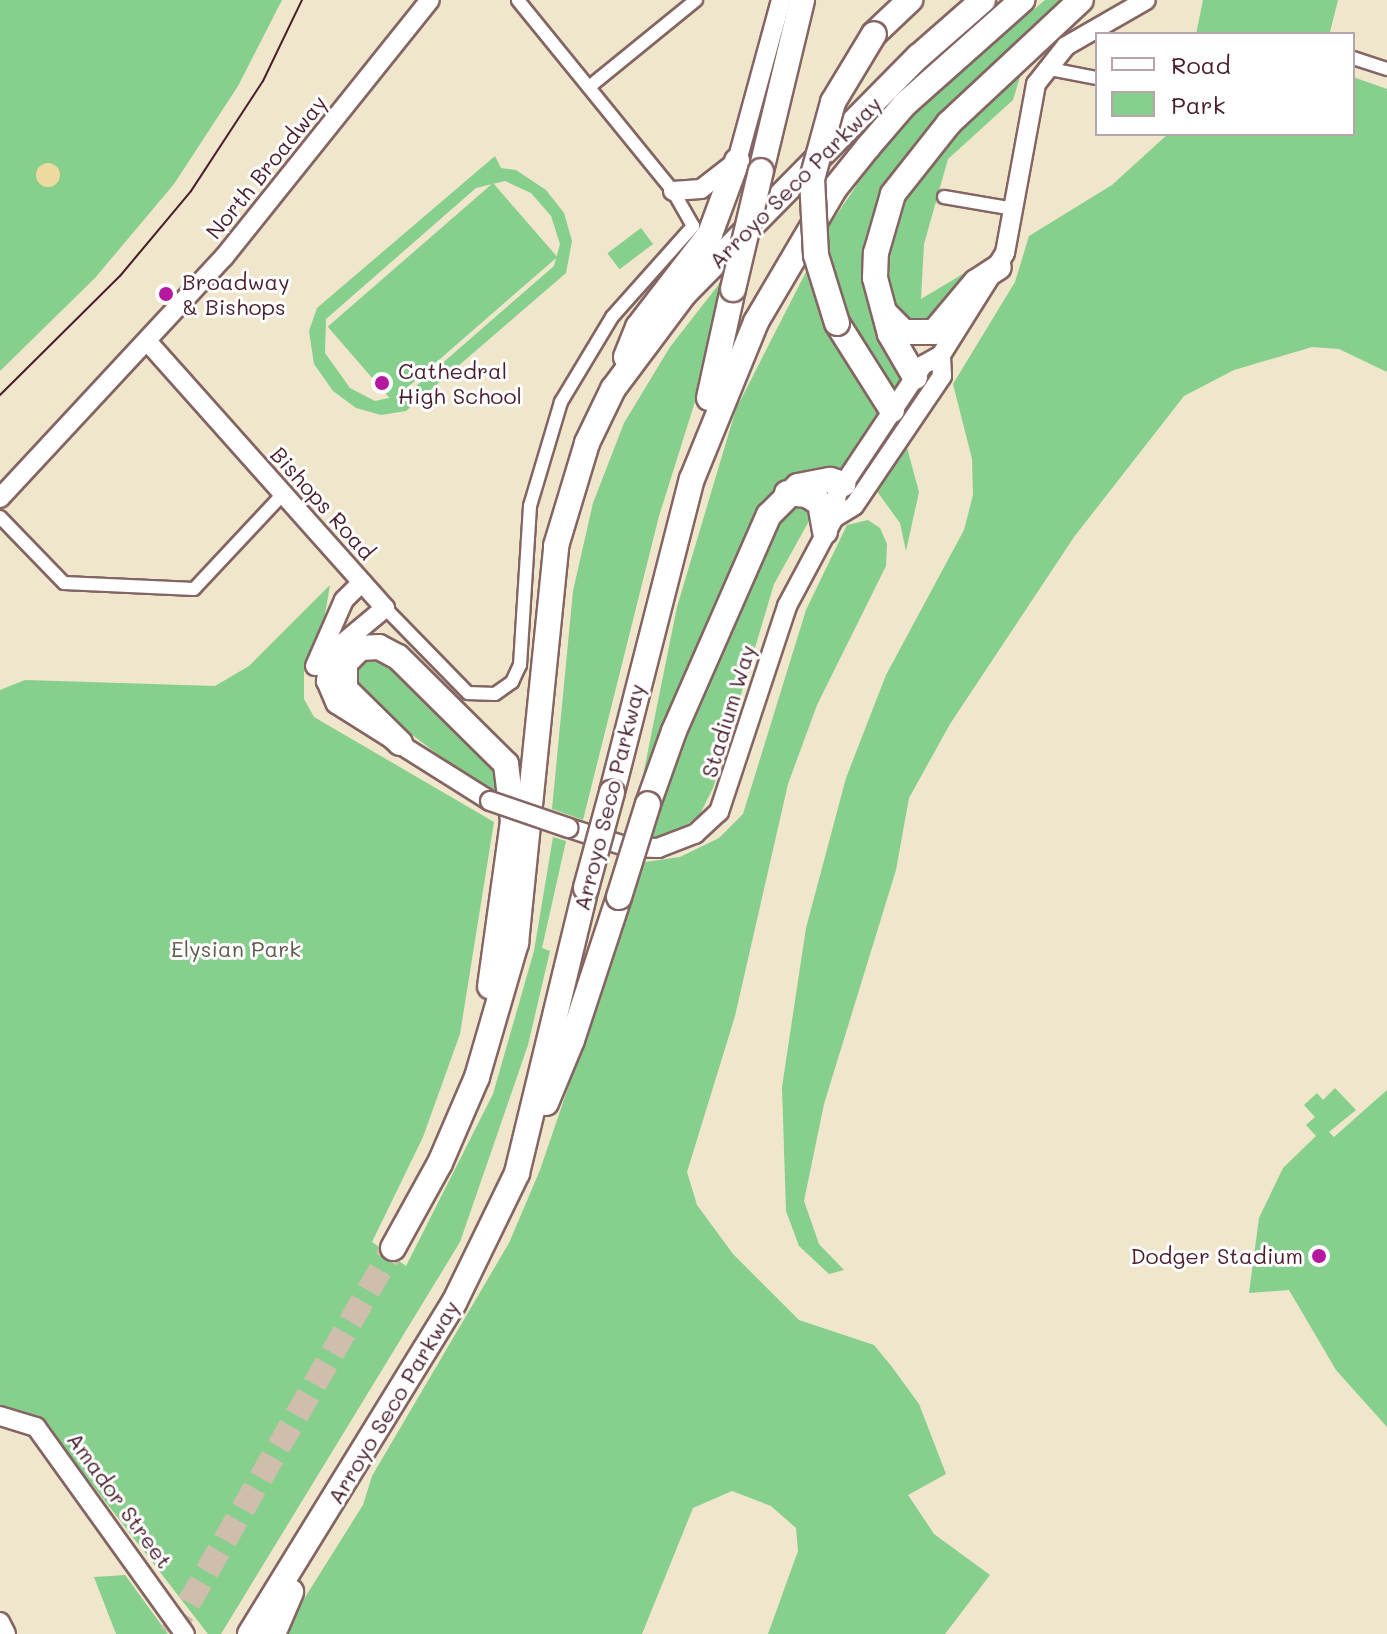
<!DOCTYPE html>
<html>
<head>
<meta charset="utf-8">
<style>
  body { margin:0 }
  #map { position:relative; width:1387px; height:1634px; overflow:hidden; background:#efe6cb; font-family:Mali,sans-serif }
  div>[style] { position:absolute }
  .green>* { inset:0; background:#86cf8c; transform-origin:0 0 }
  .sand>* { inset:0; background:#eeda9e }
  .round { border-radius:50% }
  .highway-tunnel>* { height:24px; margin-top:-12px; transform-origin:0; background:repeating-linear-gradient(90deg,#cebeab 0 24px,transparent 0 36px) }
  .roads { filter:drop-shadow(2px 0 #846563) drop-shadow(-2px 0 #846563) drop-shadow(0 2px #846563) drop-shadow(0 -2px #846563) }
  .street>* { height:12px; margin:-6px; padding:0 6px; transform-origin:6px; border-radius:6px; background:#fff }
  .secondary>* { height:18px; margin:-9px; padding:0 9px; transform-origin:9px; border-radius:9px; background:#fff }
  .highway>* { height:24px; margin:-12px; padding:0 12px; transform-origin:12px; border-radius:12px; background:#fff }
  .tram>* { height:2px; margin:-1px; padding:0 1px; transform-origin:1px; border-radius:1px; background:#4a1f2b }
  .bridges { filter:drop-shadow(2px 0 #846563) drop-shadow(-2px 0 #846563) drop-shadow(0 2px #846563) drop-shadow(0 -2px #846563) }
  .secondary-bridge>* { height:18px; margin:-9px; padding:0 9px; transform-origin:9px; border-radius:9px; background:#fff }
  .highway-bridge>* { height:24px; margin:-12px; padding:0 12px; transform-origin:12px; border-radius:12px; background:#fff }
  .dots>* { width:22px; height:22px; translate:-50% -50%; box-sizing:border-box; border:4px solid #fff; border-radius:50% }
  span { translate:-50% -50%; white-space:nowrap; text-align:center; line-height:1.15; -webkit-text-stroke:6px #fff; paint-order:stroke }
  .street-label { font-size:22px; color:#4a1f2b }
  .poi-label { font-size:22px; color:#4a1f2b }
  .left { translate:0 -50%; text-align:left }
  .right { translate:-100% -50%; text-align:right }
  .park-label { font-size:22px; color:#5f5d4d }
  .legend { position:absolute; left:1095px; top:32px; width:260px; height:104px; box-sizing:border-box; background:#fff; border:2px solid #b7a5aa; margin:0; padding:10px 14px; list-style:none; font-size:24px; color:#4a1f2b }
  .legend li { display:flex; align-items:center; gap:16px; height:40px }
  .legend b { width:40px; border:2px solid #b7a5aa }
</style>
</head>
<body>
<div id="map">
  <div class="green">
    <i style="clip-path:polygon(0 0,282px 0,238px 86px,174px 184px,95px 278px,0 371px)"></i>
    <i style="clip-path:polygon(1045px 0,1069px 0,902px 162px,870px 226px,866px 276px,905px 377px,902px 387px,890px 388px,856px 341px,824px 233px,874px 160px,923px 104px)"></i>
    <i style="clip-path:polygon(1203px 0,1338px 0,1330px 32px,1196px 34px)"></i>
    <i style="clip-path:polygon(1023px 67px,1013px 100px,948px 159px,924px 244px,921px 299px,986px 260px,942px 318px,910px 328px,889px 304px,890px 237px,902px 205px,925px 169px)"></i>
    <i style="clip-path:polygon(1353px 77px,1387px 89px,1387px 372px,1339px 349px,1312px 347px,1234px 370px,1184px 396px,1074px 537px,950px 724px,909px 798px,896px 870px,824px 1104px,804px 1201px,819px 1244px,844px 1270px,829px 1274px,799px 1246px,786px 1211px,782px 1087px,806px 928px,846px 778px,886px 675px,964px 530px,973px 495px,972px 459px,953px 384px,1015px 282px,1029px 236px,1112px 185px,1168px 134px,1353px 134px)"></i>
    <i style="clip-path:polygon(evenodd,495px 156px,501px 168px,516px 170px,546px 190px,564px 213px,572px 241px,566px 273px,406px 411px,381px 415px,356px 408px,333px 391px,314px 364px,309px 331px,317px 308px,495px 156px,505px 181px,531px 193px,551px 216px,560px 244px,554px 266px,407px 394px,375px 401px,350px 388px,325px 353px,326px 319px,476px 188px,505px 181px)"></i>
    <i style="left:493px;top:183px;width:98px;height:219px;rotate:49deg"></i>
    <i style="left:641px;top:228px;width:20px;height:42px;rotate:53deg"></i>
    <i style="clip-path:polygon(730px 270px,711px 351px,659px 516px,583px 820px,552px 809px,573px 591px,593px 503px,624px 423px,670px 347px)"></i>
    <i style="clip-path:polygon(807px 270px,828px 327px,880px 413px,841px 473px,783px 484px,638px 800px,677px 607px,736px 409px)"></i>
    <i style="clip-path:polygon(906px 444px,919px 492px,906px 551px,900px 523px,876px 490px)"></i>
    <i style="clip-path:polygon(797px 505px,809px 510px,809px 521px,774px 584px,713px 788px,700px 814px,681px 829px,650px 839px,661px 806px,656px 805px,774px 526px,787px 508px)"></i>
    <i style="clip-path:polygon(868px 520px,880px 528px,887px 544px,886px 566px,817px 705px,788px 784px,735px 1016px,687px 1172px,697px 1205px,733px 1254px,799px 1320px,874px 1345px,892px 1367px,919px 1404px,946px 1474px,908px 1495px,934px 1534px,990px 1575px,945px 1634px,768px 1634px,798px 1551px,796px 1528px,771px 1506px,732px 1491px,693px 1508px,642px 1634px,282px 1634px,363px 1505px,372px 1476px,509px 1243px,540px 1170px,645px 862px,680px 857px,719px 838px,743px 814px,806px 610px,847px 525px)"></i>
    <i style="clip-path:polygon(330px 585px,324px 620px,304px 668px,304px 699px,314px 717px,494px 822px,460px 1034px,423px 1137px,372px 1242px,406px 1266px,493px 1094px,534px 951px,553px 837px,566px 841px,542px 948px,550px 951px,528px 1045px,460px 1242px,221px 1634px,208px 1634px,46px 1425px,0 1409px,0 690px,25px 680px,215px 686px,249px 666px)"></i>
    <i style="clip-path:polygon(376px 657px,498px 765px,505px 796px,479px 786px,351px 688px,350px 671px,361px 658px)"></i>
    <i style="clip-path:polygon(1335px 1088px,1356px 1110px,1329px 1132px,1334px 1137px,1387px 1090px,1387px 1427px,1336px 1370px,1289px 1290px,1249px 1293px,1259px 1218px,1283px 1168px,1316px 1136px,1306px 1125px,1315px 1117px,1304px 1105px,1317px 1093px,1323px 1100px)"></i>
    <i style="clip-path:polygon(125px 1575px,168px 1634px,116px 1634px,94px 1577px)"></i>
  </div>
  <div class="sand">
    <i class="round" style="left:36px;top:163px;width:24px;height:24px"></i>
  </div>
  <div class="highway-tunnel">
    <i style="left:171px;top:1634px;width:445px;rotate:-60.1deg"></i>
  </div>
  <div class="roads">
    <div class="street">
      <i style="left:1353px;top:58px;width:36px;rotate:18deg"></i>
      <i style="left:1045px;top:68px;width:53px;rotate:10.9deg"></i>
      <i style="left:589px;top:87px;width:138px;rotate:-39.1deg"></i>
      <i style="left:944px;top:197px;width:71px;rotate:9.7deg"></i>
      <i style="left:0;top:517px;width:92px;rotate:45.9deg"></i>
      <i style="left:64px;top:583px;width:130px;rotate:2.6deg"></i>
      <i style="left:194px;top:589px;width:130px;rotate:-46.9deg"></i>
      <i style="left:385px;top:608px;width:119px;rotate:45.7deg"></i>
      <i style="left:468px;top:693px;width:27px;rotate:2deg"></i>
      <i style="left:495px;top:694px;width:21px;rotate:-35deg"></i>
      <i style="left:512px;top:682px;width:19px;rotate:-65deg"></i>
      <i style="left:520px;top:665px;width:159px;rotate:-86.4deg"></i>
      <i style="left:530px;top:506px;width:109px;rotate:-73.4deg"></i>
      <i style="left:561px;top:402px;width:99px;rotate:-59deg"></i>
      <i style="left:612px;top:317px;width:122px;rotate:-48.3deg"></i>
      <i style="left:693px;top:226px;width:40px;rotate:-119.7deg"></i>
      <i style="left:673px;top:191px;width:246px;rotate:-129.1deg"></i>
    </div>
    <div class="secondary">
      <i style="left:673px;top:191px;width:28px;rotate:-4deg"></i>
      <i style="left:701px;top:189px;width:46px;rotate:-37.9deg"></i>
      <i style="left:737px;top:161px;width:167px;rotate:-74.7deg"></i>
      <i style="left:147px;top:341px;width:358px;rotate:48.3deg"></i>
      <i style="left:385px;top:608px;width:69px;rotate:140.3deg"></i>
      <i style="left:332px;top:652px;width:30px;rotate:102deg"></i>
      <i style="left:326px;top:681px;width:25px;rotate:67deg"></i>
      <i style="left:336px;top:704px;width:182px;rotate:32.2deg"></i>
      <i style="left:0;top:498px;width:329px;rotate:-47.1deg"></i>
      <i style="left:224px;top:257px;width:329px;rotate:-51.3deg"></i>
      <i style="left:834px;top:518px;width:23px;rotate:-31deg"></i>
      <i style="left:854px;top:506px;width:157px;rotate:-55.9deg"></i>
      <i style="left:942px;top:376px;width:21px;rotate:-93deg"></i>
      <i style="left:315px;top:666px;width:72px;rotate:-66.3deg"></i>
      <i style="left:344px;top:600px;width:25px;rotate:-45deg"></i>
      <i style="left:569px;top:828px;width:62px;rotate:17.9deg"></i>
      <i style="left:628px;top:847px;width:30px;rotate:2deg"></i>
      <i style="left:658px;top:848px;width:40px;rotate:-21deg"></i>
      <i style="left:695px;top:834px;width:33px;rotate:-43deg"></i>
      <i style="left:719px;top:812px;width:217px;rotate:-71.7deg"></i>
      <i style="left:787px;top:606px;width:100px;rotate:-61.9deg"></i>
      <i style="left:834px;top:518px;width:24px;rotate:-83deg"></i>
      <i style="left:837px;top:494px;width:155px;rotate:-56.3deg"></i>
      <i style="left:923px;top:365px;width:21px;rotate:-29deg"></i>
      <i style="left:941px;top:355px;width:120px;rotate:-57.9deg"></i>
      <i style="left:1005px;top:253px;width:172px;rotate:-79.6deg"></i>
      <i style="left:1036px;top:84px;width:48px;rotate:-51.7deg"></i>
      <i style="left:1066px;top:46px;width:92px;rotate:-29.9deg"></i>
      <i style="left:0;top:1416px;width:38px;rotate:17deg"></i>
      <i style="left:36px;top:1427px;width:255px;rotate:54.3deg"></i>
      <i style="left:0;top:1622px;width:13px;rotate:63deg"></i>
    </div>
    <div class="highway">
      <i style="left:874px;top:34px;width:50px;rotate:-43.4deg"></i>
      <i style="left:761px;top:171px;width:176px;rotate:-76.5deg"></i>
      <i style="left:886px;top:314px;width:25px;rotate:45deg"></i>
      <i style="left:904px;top:332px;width:30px"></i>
      <i style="left:934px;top:332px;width:65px;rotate:-50deg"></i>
      <i style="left:976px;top:282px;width:27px;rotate:-33deg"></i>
      <i style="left:837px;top:323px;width:103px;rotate:57.7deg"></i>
      <i style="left:626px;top:357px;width:32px;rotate:-68deg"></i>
      <i style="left:638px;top:327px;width:118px;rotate:-52.3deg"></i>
      <i style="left:710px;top:234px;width:78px;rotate:-69.7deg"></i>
      <i style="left:915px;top:377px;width:50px;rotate:-120.2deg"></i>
      <i style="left:890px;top:334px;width:58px;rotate:-105deg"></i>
      <i style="left:875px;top:278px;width:25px;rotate:-88deg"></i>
      <i style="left:876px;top:253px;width:61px;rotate:-73.9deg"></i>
      <i style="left:893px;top:194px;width:90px;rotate:-51.7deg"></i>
      <i style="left:949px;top:123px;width:180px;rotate:-43deg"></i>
      <i style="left:709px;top:398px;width:112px;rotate:-77.6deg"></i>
      <i style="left:787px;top:493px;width:20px;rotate:6deg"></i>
      <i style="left:807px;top:495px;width:15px;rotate:32deg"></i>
      <i style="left:820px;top:503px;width:29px;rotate:80deg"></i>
      <i style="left:400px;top:743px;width:77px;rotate:-135.5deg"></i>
      <i style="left:345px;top:689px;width:26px;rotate:-90deg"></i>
      <i style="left:345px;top:663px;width:21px;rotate:-45deg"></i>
      <i style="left:360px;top:648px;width:19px;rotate:-3deg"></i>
      <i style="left:379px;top:647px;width:21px;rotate:28deg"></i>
      <i style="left:398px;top:657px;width:152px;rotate:44.7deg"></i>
      <i style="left:506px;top:764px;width:57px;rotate:83deg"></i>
      <i style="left:513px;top:821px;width:167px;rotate:97.9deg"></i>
      <i style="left:612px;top:792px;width:323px;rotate:-75.7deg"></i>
      <i style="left:692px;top:479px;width:170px;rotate:-67.8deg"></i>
      <i style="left:756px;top:322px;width:156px;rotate:-59.5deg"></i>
      <i style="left:835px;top:188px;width:53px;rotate:-51.2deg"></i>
      <i style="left:868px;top:147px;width:57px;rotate:-49.3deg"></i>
      <i style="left:905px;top:104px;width:157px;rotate:-41.6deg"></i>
      <i style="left:648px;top:804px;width:77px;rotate:-70.4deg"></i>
      <i style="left:674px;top:731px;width:236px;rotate:-66.3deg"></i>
      <i style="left:769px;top:515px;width:41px;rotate:-45deg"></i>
      <i style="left:798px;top:486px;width:33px;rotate:-11deg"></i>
      <i style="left:830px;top:480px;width:14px;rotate:17deg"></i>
      <i style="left:546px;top:1103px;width:68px;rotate:-67.6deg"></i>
      <i style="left:572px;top:1040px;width:151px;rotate:-71.8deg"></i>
      <i style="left:393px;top:1248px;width:97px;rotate:-61.1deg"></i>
      <i style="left:440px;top:1163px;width:94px;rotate:-66.7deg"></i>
      <i style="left:477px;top:1077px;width:140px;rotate:-73.8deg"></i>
      <i style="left:516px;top:943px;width:399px;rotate:-84.2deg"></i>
      <i style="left:556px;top:546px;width:108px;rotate:-73.2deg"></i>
      <i style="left:587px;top:443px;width:60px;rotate:-64.3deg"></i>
      <i style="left:613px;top:389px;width:119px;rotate:-53.2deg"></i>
      <i style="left:684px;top:294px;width:334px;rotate:-45.4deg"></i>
      <i style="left:919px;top:56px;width:85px;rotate:-41.2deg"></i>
      <i style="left:250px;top:1634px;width:389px;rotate:-58.4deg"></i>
      <i style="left:454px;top:1303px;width:144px;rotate:-64.1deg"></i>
      <i style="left:517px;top:1173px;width:293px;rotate:-76.4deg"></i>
      <i style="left:273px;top:1634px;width:46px;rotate:-66.8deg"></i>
    </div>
  </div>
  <div class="tram">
    <i style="left:0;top:395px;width:169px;rotate:-44.8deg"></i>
    <i style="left:120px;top:276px;width:111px;rotate:-50.1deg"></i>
    <i style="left:191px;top:191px;width:131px;rotate:-56.8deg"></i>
    <i style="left:263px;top:81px;width:90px;rotate:-64.3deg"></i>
  </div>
  <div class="bridges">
    <div class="secondary-bridge">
      <i style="left:490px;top:801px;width:83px;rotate:18.9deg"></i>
    </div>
    <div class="highway-bridge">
      <i style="left:733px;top:289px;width:121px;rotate:-76.7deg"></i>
      <i style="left:837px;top:323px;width:71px;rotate:-107.2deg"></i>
      <i style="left:816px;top:255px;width:76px;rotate:-93deg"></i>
      <i style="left:812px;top:179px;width:80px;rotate:-74.7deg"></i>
      <i style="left:833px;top:102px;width:79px;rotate:-58.9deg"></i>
      <i style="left:586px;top:888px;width:99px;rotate:-74.8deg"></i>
      <i style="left:619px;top:897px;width:97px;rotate:-72.7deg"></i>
    </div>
  </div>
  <div class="dots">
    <i style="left:166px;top:294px;background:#b5179e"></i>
    <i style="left:382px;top:383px;background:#b5179e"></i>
    <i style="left:1319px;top:1256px;background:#b5179e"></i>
  </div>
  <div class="street-label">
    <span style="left:266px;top:167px;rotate:-51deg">North Broadway</span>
    <span style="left:795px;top:182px;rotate:-45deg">Arroyo Seco Parkway</span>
    <span style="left:323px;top:503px;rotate:48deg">Bishops Road</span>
    <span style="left:728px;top:711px;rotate:-73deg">Stadium Way</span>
    <span style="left:609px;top:797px;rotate:-76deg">Arroyo Seco Parkway</span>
    <span style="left:393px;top:1402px;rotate:-59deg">Arroyo Seco Parkway</span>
    <span style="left:120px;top:1500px;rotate:54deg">Amador Street</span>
  </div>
  <div class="poi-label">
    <span class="left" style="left:182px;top:294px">Broadway<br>&amp; Bishops</span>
    <span class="left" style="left:398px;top:383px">Cathedral<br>High School</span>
    <span class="right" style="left:1303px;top:1256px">Dodger Stadium</span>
  </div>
  <div class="park-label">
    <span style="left:236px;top:949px">Elysian Park</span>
  </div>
  <ul class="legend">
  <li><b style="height:10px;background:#fff"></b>Road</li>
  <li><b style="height:22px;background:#86cf8c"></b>Park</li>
  </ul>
</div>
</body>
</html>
